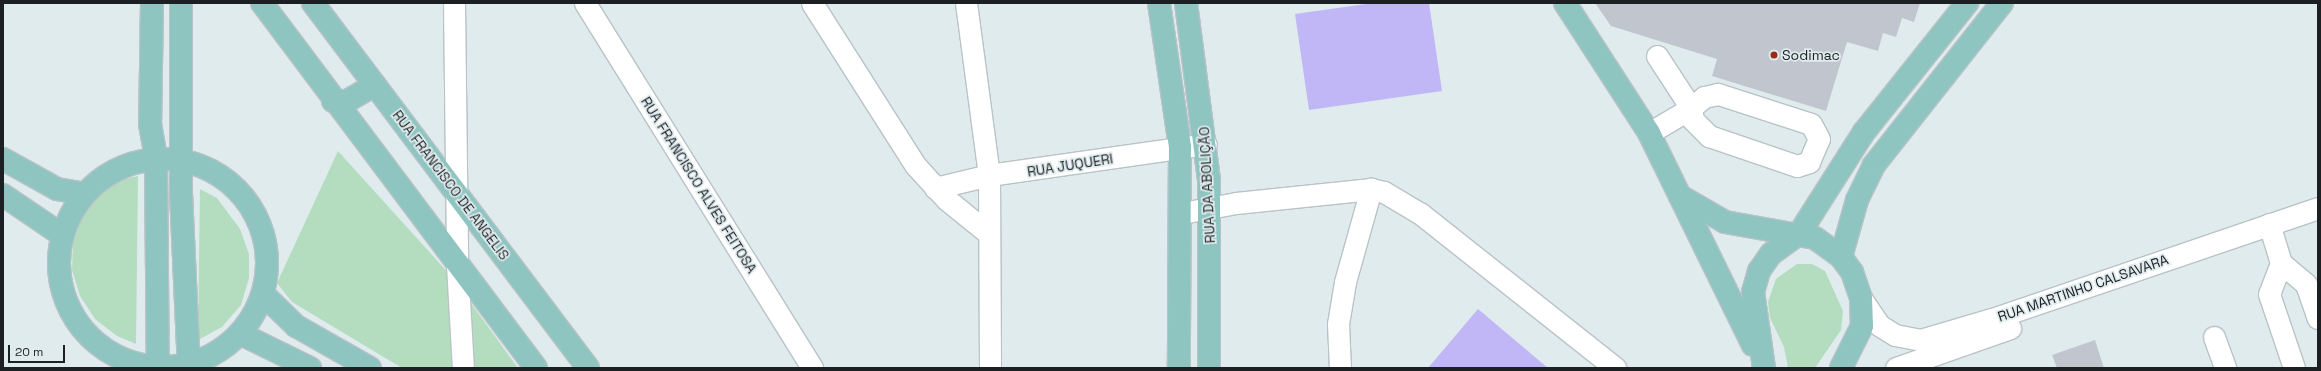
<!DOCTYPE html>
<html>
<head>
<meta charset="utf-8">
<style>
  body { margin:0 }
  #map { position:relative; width:2321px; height:371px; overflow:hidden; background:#e0ebee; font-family:"Space Grotesk",sans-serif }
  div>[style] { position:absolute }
  .green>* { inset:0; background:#b4ddc0 }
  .water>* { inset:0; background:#c1b7f6 }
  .building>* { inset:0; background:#c1c6ce }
  .roads { filter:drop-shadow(1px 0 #b9c3c7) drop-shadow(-1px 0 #b9c3c7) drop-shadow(0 1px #b9c3c7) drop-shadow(0 -1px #b9c3c7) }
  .minor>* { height:21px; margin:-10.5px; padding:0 10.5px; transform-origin:10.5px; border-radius:10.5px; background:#fff }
  .major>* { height:22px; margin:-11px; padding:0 11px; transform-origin:11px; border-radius:11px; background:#8ec5c1 }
  .major>.ring { margin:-11px; padding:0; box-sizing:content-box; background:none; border:22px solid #8ec5c1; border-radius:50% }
  .dots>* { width:11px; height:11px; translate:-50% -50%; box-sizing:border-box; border:2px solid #e0ebee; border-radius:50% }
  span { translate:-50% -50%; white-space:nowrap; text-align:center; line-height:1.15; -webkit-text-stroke:3.5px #e0ebee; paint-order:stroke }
  .poi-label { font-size:14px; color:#1c2022 }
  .left { translate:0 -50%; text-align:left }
  .street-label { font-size:14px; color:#1c2022 }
  .frame { position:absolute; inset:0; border:4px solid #1c2022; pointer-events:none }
  .scale { position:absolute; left:8px; top:345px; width:57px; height:18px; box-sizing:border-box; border:2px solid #1c2022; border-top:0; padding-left:5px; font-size:12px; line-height:14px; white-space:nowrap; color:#1c2022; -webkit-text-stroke:3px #e0ebee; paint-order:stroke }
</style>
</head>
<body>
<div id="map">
  <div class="green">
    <i style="clip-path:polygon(338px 151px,452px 277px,518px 368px,402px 368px,292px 302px,277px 283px)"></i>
    <i style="clip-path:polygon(138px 176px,136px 344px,117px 336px,95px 319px,80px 296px,72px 270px,73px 243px,82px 217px,99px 196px,121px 180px)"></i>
    <i style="clip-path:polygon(200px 189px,217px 198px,240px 229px,249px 254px,249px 278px,241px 305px,222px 327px,198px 340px)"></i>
    <i style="clip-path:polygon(1797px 264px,1812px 264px,1825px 271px,1843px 311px,1841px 330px,1815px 368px,1788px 368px,1784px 347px,1770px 318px,1768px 302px,1776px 279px)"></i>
  </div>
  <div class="water">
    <i style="clip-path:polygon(1373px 3px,1429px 3px,1442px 91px,1309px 110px,1295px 14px)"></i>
    <i style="clip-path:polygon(1478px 309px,1548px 368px,1428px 368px)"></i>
  </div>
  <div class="building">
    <i style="clip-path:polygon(1595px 3px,1920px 3px,1914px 22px,1902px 18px,1896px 37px,1883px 33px,1878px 51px,1847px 42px,1826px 111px,1712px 76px,1717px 59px,1611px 26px)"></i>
    <i style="clip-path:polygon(2095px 340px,2104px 368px,2057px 368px,2052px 355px)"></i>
  </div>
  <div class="roads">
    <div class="minor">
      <i style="left:454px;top:3px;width:262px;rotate:89.3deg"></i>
      <i style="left:457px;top:265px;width:103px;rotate:86.7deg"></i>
      <i style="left:585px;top:3px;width:430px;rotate:58.1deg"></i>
      <i style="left:812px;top:3px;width:193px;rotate:57.5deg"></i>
      <i style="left:916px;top:166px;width:45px;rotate:47.7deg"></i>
      <i style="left:946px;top:199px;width:55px;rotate:39.1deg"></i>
      <i style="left:966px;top:3px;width:174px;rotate:82.4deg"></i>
      <i style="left:989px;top:175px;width:193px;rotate:89.7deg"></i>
      <i style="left:1649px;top:133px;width:49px;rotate:-30.8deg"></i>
      <i style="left:1691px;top:108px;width:12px;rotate:81deg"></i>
      <i style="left:1693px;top:120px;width:23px;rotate:45deg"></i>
      <i style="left:1709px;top:136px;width:93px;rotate:18.8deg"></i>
      <i style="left:1797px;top:166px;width:13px;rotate:-18deg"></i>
      <i style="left:1809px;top:162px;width:25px;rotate:-67deg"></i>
      <i style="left:1819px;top:139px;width:17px;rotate:-118deg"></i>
      <i style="left:1811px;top:124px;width:98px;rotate:-162.1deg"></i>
      <i style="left:1718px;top:94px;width:14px;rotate:168deg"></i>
      <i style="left:1704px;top:97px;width:17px;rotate:140deg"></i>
      <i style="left:1691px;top:108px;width:62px;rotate:-123.2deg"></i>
      <i style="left:935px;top:188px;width:56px;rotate:-13.5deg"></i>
      <i style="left:989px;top:175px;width:219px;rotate:-8.1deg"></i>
      <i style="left:1182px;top:213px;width:55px;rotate:-10.5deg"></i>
      <i style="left:1236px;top:203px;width:136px;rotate:-5.9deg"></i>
      <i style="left:1371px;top:189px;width:13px;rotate:13deg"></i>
      <i style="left:1384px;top:192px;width:43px;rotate:30.7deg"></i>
      <i style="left:1421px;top:214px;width:248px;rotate:38.4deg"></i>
      <i style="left:2269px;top:224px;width:41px;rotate:72.9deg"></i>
      <i style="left:2281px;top:263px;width:33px;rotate:40deg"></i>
      <i style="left:2306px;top:284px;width:36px;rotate:71deg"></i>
      <i style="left:2281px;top:263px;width:33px;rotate:111deg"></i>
      <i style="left:2269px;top:294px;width:78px;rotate:71.3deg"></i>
      <i style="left:1861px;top:298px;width:32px;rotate:56deg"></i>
      <i style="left:1879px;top:325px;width:19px;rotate:32deg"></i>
      <i style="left:1895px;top:335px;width:25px;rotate:11deg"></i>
      <i style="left:1920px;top:340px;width:75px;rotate:-16.3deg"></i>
      <i style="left:1992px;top:319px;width:344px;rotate:-18.8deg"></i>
      <i style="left:2214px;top:337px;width:33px;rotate:70deg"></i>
      <i style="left:1340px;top:368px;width:44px;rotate:-92.6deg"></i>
      <i style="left:1338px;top:324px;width:43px;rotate:-80.5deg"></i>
      <i style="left:1345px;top:282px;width:97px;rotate:-74.4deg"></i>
      <i style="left:1896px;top:368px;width:121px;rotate:-19.3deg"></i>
    </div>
    <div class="major">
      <i style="left:152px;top:3px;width:121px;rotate:90.9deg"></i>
      <i style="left:150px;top:124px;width:36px;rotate:80deg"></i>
      <i style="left:156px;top:159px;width:209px;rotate:89.5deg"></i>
      <i style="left:181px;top:3px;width:190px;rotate:90deg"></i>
      <i style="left:181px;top:193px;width:175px;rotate:87.4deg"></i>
      <i style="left:262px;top:3px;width:456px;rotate:53.1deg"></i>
      <i style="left:313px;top:3px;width:457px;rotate:53deg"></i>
      <i style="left:1159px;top:3px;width:146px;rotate:81.7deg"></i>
      <i style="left:1180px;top:147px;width:221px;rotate:90.3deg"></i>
      <i style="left:1186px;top:3px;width:179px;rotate:82.6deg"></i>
      <i style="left:1209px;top:181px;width:187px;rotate:90deg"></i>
      <i style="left:1565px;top:3px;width:155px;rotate:57.1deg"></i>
      <i style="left:1649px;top:133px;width:236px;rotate:63.9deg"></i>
      <i style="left:333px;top:101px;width:14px"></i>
      <i style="left:347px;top:101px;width:32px;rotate:-30deg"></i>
      <i style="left:3px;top:159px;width:62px;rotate:29.1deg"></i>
      <i style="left:57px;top:189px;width:28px;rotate:10deg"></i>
      <i class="ring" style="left:59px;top:159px;width:186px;height:186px"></i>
      <i style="left:3px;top:195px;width:71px;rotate:34.1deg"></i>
      <i style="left:1680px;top:196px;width:52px;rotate:30deg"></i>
      <i style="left:1725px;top:222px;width:91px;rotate:10.1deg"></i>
      <i style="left:1815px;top:238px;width:32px;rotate:36deg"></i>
      <i style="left:1841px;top:257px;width:19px;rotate:54deg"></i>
      <i style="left:1852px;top:272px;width:28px;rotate:71deg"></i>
      <i style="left:1861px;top:298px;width:28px;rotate:88deg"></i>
      <i style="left:1862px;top:326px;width:47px;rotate:116.6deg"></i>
      <i style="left:1841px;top:257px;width:59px;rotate:-74.3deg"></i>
      <i style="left:1857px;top:200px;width:39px;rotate:-64deg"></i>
      <i style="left:1874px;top:165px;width:206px;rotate:-51.7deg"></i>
      <i style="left:264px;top:295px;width:45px;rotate:44.1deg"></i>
      <i style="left:296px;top:326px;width:85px;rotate:29.6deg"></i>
      <i style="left:241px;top:334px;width:77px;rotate:26.2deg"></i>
      <i style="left:1764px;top:368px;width:77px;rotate:-98.2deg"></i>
      <i style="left:1753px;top:292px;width:22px;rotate:-74deg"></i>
      <i style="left:1759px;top:271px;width:21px;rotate:-55deg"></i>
      <i style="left:1771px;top:254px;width:34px;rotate:-36deg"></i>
      <i style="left:1799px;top:234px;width:121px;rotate:-57.5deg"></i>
      <i style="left:1864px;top:132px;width:165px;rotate:-51.4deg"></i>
    </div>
  </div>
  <div class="dots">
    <i style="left:1774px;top:55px;background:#962d15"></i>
  </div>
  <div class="poi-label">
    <span class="left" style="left:1782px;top:55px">Sodimac</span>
  </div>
  <div class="street-label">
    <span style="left:1070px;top:165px;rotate:-9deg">RUA JUQUERI</span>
    <span style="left:451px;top:185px;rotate:53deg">RUA FRANCISCO DE ANGELIS</span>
    <span style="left:699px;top:185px;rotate:58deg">RUA FRANCISCO ALVES FEITOSA</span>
    <span style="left:1207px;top:185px;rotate:-93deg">RUA DA ABOLIÇÃO</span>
    <span style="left:2083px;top:288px;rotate:-19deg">RUA MARTINHO CALSAVARA</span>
  </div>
  <div class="frame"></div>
  <div class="scale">20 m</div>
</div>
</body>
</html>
